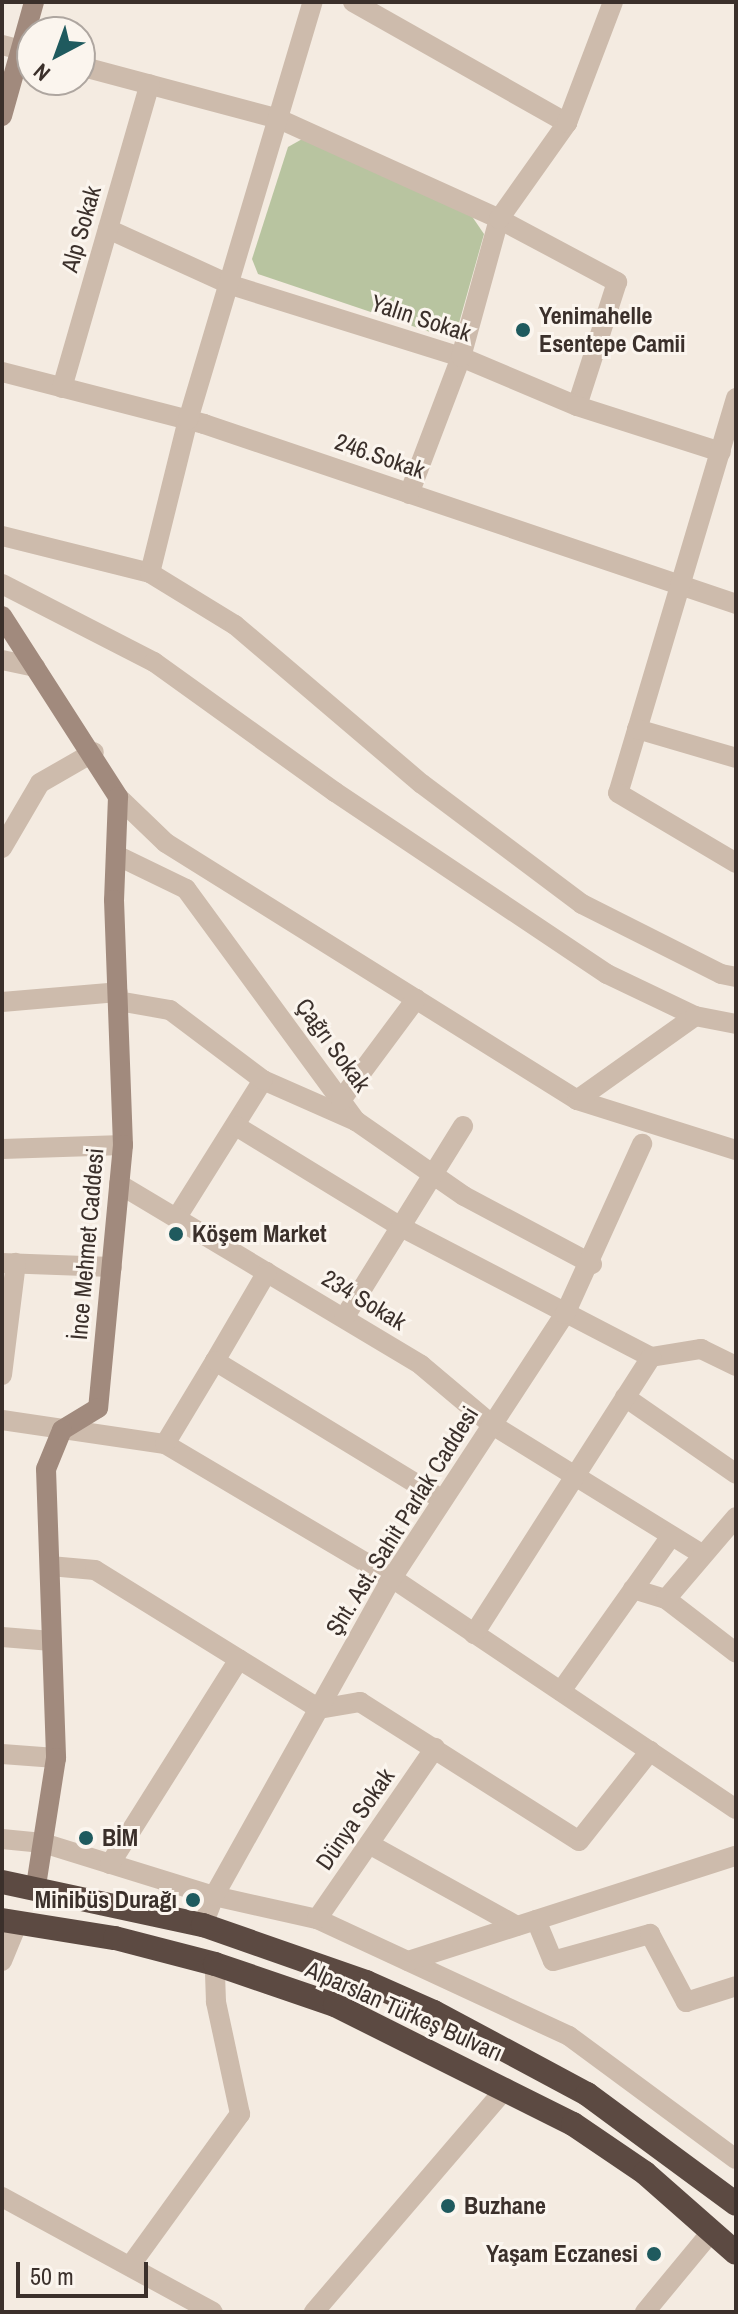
<!DOCTYPE html>
<html>
<head>
<meta charset="utf-8">
<style>
  body { margin:0 }
  #map { position:relative; width:738px; height:2314px; overflow:hidden; background:#f4ebe1; font-family:"Archivo Narrow",sans-serif }
  div>[style] { position:absolute }
  .green>* { inset:0; background:#b8c4a0 }
  .street>* { height:20px; margin:-10px; padding:0 10px; transform-origin:10px; border-radius:10px; background:#cdbbac }
  .secondary>* { height:20px; margin:-10px; padding:0 10px; transform-origin:10px; border-radius:10px; background:#a18a7d }
  .highway>* { height:24px; margin:-12px; padding:0 12px; transform-origin:12px; border-radius:12px; background:#5c4a42 }
  .dots>* { width:22px; height:22px; translate:-50% -50%; box-sizing:border-box; border:4px solid #fbf5ee; border-radius:50% }
  span { translate:-50% -50%; white-space:nowrap; text-align:center; line-height:1.15; -webkit-text-stroke:6px #fbf5ee; paint-order:stroke }
  .street-label { font-size:24px; color:#3b302b }
  .poi-label { font-size:24px; color:#3b302b; font-weight:700 }
  .left { translate:0 -50%; text-align:left }
  .right { translate:-100% -50%; text-align:right }
  .frame { position:absolute; inset:0; border:4px solid #3b302b; pointer-events:none }
  .north { position:absolute; left:16px; top:16px; width:80px; height:80px; box-sizing:border-box; background:#fbf5ee; border:2px solid #aea6a0; border-radius:50%; rotate:221deg; font-size:22px; font-weight:700; line-height:32px; text-align:center; color:#3b302b }
  .north::after { content:''; display:block; margin:auto; width:28px; height:36px; background:#1f5a5e; clip-path:polygon(50% 0,100% 100%,50% 72%,0 100%) }
  .scale { position:absolute; left:16px; top:2262px; width:132px; height:36px; box-sizing:border-box; border:4px solid #3b302b; border-top:0; padding-left:10px; font-size:24px; line-height:28px; white-space:nowrap; color:#3b302b; -webkit-text-stroke:6px #fbf5ee; paint-order:stroke }
</style>
</head>
<body>
<div id="map">
  <div class="green">
    <i style="clip-path:polygon(304px 138px,469px 212px,484px 234px,457px 330px,442px 336px,258px 274px,252px 259px,288px 147px)"></i>
  </div>
  <div class="street">
    <i style="left:353px;top:2px;width:246px;rotate:29.5deg"></i>
    <i style="left:2px;top:45px;width:31px;rotate:15deg"></i>
    <i style="left:80px;top:66px;width:206px;rotate:14.9deg"></i>
    <i style="left:279px;top:119px;width:242px;rotate:24.4deg"></i>
    <i style="left:499px;top:219px;width:134px;rotate:28.1deg"></i>
    <i style="left:617px;top:282px;width:130px;rotate:107.9deg"></i>
    <i style="left:108px;top:229px;width:135px;rotate:24.5deg"></i>
    <i style="left:231px;top:285px;width:241px;rotate:17.4deg"></i>
    <i style="left:461px;top:357px;width:126px;rotate:22.9deg"></i>
    <i style="left:577px;top:406px;width:151px;rotate:17.7deg"></i>
    <i style="left:2px;top:372px;width:209px;rotate:14.4deg"></i>
    <i style="left:204px;top:424px;width:562px;rotate:18.69deg"></i>
    <i style="left:62px;top:388px;width:316px;rotate:-73.9deg"></i>
    <i style="left:736px;top:398px;width:412px;rotate:106.6deg"></i>
    <i style="left:618px;top:793px;width:137px;rotate:30.7deg"></i>
    <i style="left:409px;top:494px;width:147px;rotate:-69.2deg"></i>
    <i style="left:461px;top:357px;width:143px;rotate:-74.6deg"></i>
    <i style="left:499px;top:219px;width:118px;rotate:-54.7deg"></i>
    <i style="left:567px;top:123px;width:129px;rotate:-69.2deg"></i>
    <i style="left:2px;top:536px;width:153px;rotate:14deg"></i>
    <i style="left:150px;top:573px;width:100px;rotate:31.5deg"></i>
    <i style="left:235px;top:625px;width:245px;rotate:40.4deg"></i>
    <i style="left:422px;top:784px;width:200px;rotate:36.9deg"></i>
    <i style="left:582px;top:904px;width:156px;rotate:26.7deg"></i>
    <i style="left:721px;top:974px;width:15px;rotate:11deg"></i>
    <i style="left:150px;top:573px;width:158px;rotate:-76.1deg"></i>
    <i style="left:188px;top:420px;width:436px;rotate:-73.4deg"></i>
    <i style="left:2px;top:584px;width:171px;rotate:27.2deg"></i>
    <i style="left:154px;top:662px;width:223px;rotate:35.7deg"></i>
    <i style="left:335px;top:792px;width:327px;rotate:33.8deg"></i>
    <i style="left:607px;top:974px;width:98px;rotate:25.5deg"></i>
    <i style="left:2px;top:660px;width:34px;rotate:12deg"></i>
    <i style="left:637px;top:729px;width:103px;rotate:16.3deg"></i>
    <i style="left:118px;top:797px;width:66px;rotate:43.8deg"></i>
    <i style="left:166px;top:843px;width:485px;rotate:32deg"></i>
    <i style="left:577px;top:1100px;width:167px;rotate:17.5deg"></i>
    <i style="left:2px;top:848px;width:75px;rotate:-59.7deg"></i>
    <i style="left:40px;top:783px;width:62px;rotate:-29.9deg"></i>
    <i style="left:116px;top:855px;width:78px;rotate:25.9deg"></i>
    <i style="left:186px;top:889px;width:288px;rotate:53.8deg"></i>
    <i style="left:356px;top:1121px;width:102px;rotate:-156.2deg"></i>
    <i style="left:263px;top:1080px;width:162px;rotate:122.1deg"></i>
    <i style="left:118px;top:1001px;width:53px;rotate:9.8deg"></i>
    <i style="left:170px;top:1010px;width:116px;rotate:37deg"></i>
    <i style="left:2px;top:1002px;width:116px;rotate:-4.9deg"></i>
    <i style="left:341px;top:1100px;width:126px;rotate:-53.4deg"></i>
    <i style="left:577px;top:1100px;width:145px;rotate:-35.4deg"></i>
    <i style="left:695px;top:1016px;width:42px;rotate:11deg"></i>
    <i style="left:356px;top:1121px;width:131px;rotate:34.8deg"></i>
    <i style="left:464px;top:1196px;width:145px;rotate:28deg"></i>
    <i style="left:236px;top:1126px;width:193px;rotate:31.5deg"></i>
    <i style="left:401px;top:1227px;width:282px;rotate:27.5deg"></i>
    <i style="left:651px;top:1357px;width:51px;rotate:-9.1deg"></i>
    <i style="left:701px;top:1349px;width:39px;rotate:26deg"></i>
    <i style="left:2px;top:1149px;width:121px;rotate:-1.9deg"></i>
    <i style="left:119px;top:1184px;width:352px;rotate:30.9deg"></i>
    <i style="left:421px;top:1365px;width:92px;rotate:40.1deg"></i>
    <i style="left:491px;top:1424px;width:249px;rotate:31.7deg"></i>
    <i style="left:2px;top:1263px;width:110px;rotate:2.1deg"></i>
    <i style="left:344px;top:1318px;width:226px;rotate:-58.2deg"></i>
    <i style="left:215px;top:1361px;width:103px;rotate:-59.7deg"></i>
    <i style="left:2px;top:1375px;width:113px;rotate:-82.9deg"></i>
    <i style="left:625px;top:1397px;width:135px;rotate:34.7deg"></i>
    <i style="left:2px;top:1420px;width:165px;rotate:8.4deg"></i>
    <i style="left:165px;top:1444px;width:264px;rotate:30.6deg"></i>
    <i style="left:392px;top:1578px;width:414px;rotate:33.9deg"></i>
    <i style="left:165px;top:1444px;width:97px;rotate:-58.9deg"></i>
    <i style="left:215px;top:1361px;width:265px;rotate:31.4deg"></i>
    <i style="left:50px;top:1566px;width:45px;rotate:5.1deg"></i>
    <i style="left:95px;top:1570px;width:264px;rotate:31.8deg"></i>
    <i style="left:319px;top:1709px;width:42px;rotate:-9.7deg"></i>
    <i style="left:360px;top:1702px;width:259px;rotate:32.4deg"></i>
    <i style="left:579px;top:1841px;width:115px;rotate:-51.7deg"></i>
    <i style="left:633px;top:1589px;width:34px;rotate:17deg"></i>
    <i style="left:666px;top:1599px;width:88px;rotate:37.6deg"></i>
    <i style="left:666px;top:1599px;width:108px;rotate:-49.5deg"></i>
    <i style="left:474px;top:1634px;width:329px;rotate:-57.4deg"></i>
    <i style="left:2px;top:1637px;width:50px;rotate:4.6deg"></i>
    <i style="left:561px;top:1691px;width:190px;rotate:-54.6deg"></i>
    <i style="left:2px;top:1754px;width:54px;rotate:4.2deg"></i>
    <i style="left:2px;top:1839px;width:41px;rotate:5.6deg"></i>
    <i style="left:43px;top:1843px;width:179px;rotate:17.2deg"></i>
    <i style="left:214px;top:1896px;width:106px;rotate:12.6deg"></i>
    <i style="left:317px;top:1919px;width:278px;rotate:24.9deg"></i>
    <i style="left:569px;top:2036px;width:207px;rotate:36.4deg"></i>
    <i style="left:369px;top:1844px;width:169px;rotate:29deg"></i>
    <i style="left:110px;top:1864px;width:242px;rotate:-57.8deg"></i>
    <i style="left:317px;top:1919px;width:208px;rotate:-55.4deg"></i>
    <i style="left:536px;top:1920px;width:44px;rotate:67.5deg"></i>
    <i style="left:553px;top:1961px;width:101px;rotate:-15.6deg"></i>
    <i style="left:650px;top:1934px;width:77px;rotate:62.1deg"></i>
    <i style="left:686px;top:2002px;width:52px;rotate:-17.7deg"></i>
    <i style="left:203px;top:1925px;width:31px;rotate:-69deg"></i>
    <i style="left:214px;top:1896px;width:364px;rotate:-60.8deg"></i>
    <i style="left:392px;top:1578px;width:316px;rotate:-56.8deg"></i>
    <i style="left:565px;top:1314px;width:187px;rotate:-65.6deg"></i>
    <i style="left:2px;top:1961px;width:42px;rotate:-67.7deg"></i>
    <i style="left:408px;top:1961px;width:344px;rotate:-17.8deg"></i>
    <i style="left:2px;top:2197px;width:240px;rotate:28.6deg"></i>
    <i style="left:130px;top:2266px;width:188px;rotate:-54.1deg"></i>
    <i style="left:240px;top:2114px;width:115px;rotate:-102.1deg"></i>
    <i style="left:216px;top:2002px;width:38px;rotate:-92deg"></i>
    <i style="left:314px;top:2312px;width:295px;rotate:-49.4deg"></i>
    <i style="left:645px;top:2312px;width:105px;rotate:-50.4deg"></i>
  </div>
  <div class="secondary">
    <i style="left:2px;top:116px;width:118px;rotate:-74.3deg"></i>
    <i style="left:2px;top:616px;width:215px;rotate:57.3deg"></i>
    <i style="left:118px;top:797px;width:103px;rotate:92.2deg"></i>
    <i style="left:114px;top:900px;width:245px;rotate:87.9deg"></i>
    <i style="left:123px;top:1145px;width:264px;rotate:95.4deg"></i>
    <i style="left:98px;top:1408px;width:42px;rotate:148.6deg"></i>
    <i style="left:62px;top:1430px;width:42px;rotate:112.3deg"></i>
    <i style="left:46px;top:1469px;width:289px;rotate:88deg"></i>
    <i style="left:56px;top:1758px;width:129px;rotate:98.9deg"></i>
  </div>
  <div class="highway">
    <i style="left:2px;top:1882px;width:206px;rotate:12.1deg"></i>
    <i style="left:203px;top:1925px;width:173px;rotate:19.3deg"></i>
    <i style="left:366px;top:1982px;width:74px;rotate:23.8deg"></i>
    <i style="left:434px;top:2012px;width:174px;rotate:28.2deg"></i>
    <i style="left:587px;top:2094px;width:185px;rotate:36.4deg"></i>
    <i style="left:2px;top:1920px;width:114px;rotate:9.1deg"></i>
    <i style="left:115px;top:1938px;width:103px;rotate:14.6deg"></i>
    <i style="left:215px;top:1964px;width:127px;rotate:18.9deg"></i>
    <i style="left:335px;top:2005px;width:266px;rotate:26.6deg"></i>
    <i style="left:573px;top:2124px;width:87px;rotate:34.2deg"></i>
    <i style="left:645px;top:2173px;width:121px;rotate:41.3deg"></i>
  </div>
  <div class="dots">
    <i style="left:523px;top:330px;background:#1f5a5e"></i>
    <i style="left:176px;top:1234px;background:#1f5a5e"></i>
    <i style="left:86px;top:1838px;background:#1f5a5e"></i>
    <i style="left:193px;top:1900px;background:#1f5a5e"></i>
    <i style="left:448px;top:2206px;background:#1f5a5e"></i>
    <i style="left:654px;top:2254px;background:#1f5a5e"></i>
  </div>
  <div class="street-label">
    <span style="left:81px;top:229px;rotate:-74deg">Alp Sokak</span>
    <span style="left:421px;top:318px;rotate:18deg">Yalın Sokak</span>
    <span style="left:380px;top:456px;rotate:19deg">246.Sokak</span>
    <span style="left:333px;top:1045px;rotate:54deg">Çağrı Sokak</span>
    <span style="left:87px;top:1244px;rotate:-85deg">İnce Mehmet Caddesi</span>
    <span style="left:364px;top:1300px;rotate:31deg">234 Sokak</span>
    <span style="left:402px;top:1521px;rotate:-58deg">Şht. Ast. Sahit Parlak Caddesi</span>
    <span style="left:355px;top:1819px;rotate:-55deg">Dünya Sokak</span>
    <span style="left:404px;top:2011px;rotate:24deg">Alparslan Türkeş Bulvarı</span>
  </div>
  <div class="poi-label">
    <span class="left" style="left:539px;top:330px">Yenimahelle<br>Esentepe Camii</span>
    <span class="left" style="left:192px;top:1234px">Köşem Market</span>
    <span class="left" style="left:102px;top:1838px">BİM</span>
    <span class="right" style="left:177px;top:1900px">Minibüs Durağı</span>
    <span class="left" style="left:464px;top:2206px">Buzhane</span>
    <span class="right" style="left:638px;top:2254px">Yaşam Eczanesi</span>
  </div>
  <div class="frame"></div>
  <div class="north">N</div>
  <div class="scale">50 m</div>
</div>
</body>
</html>
